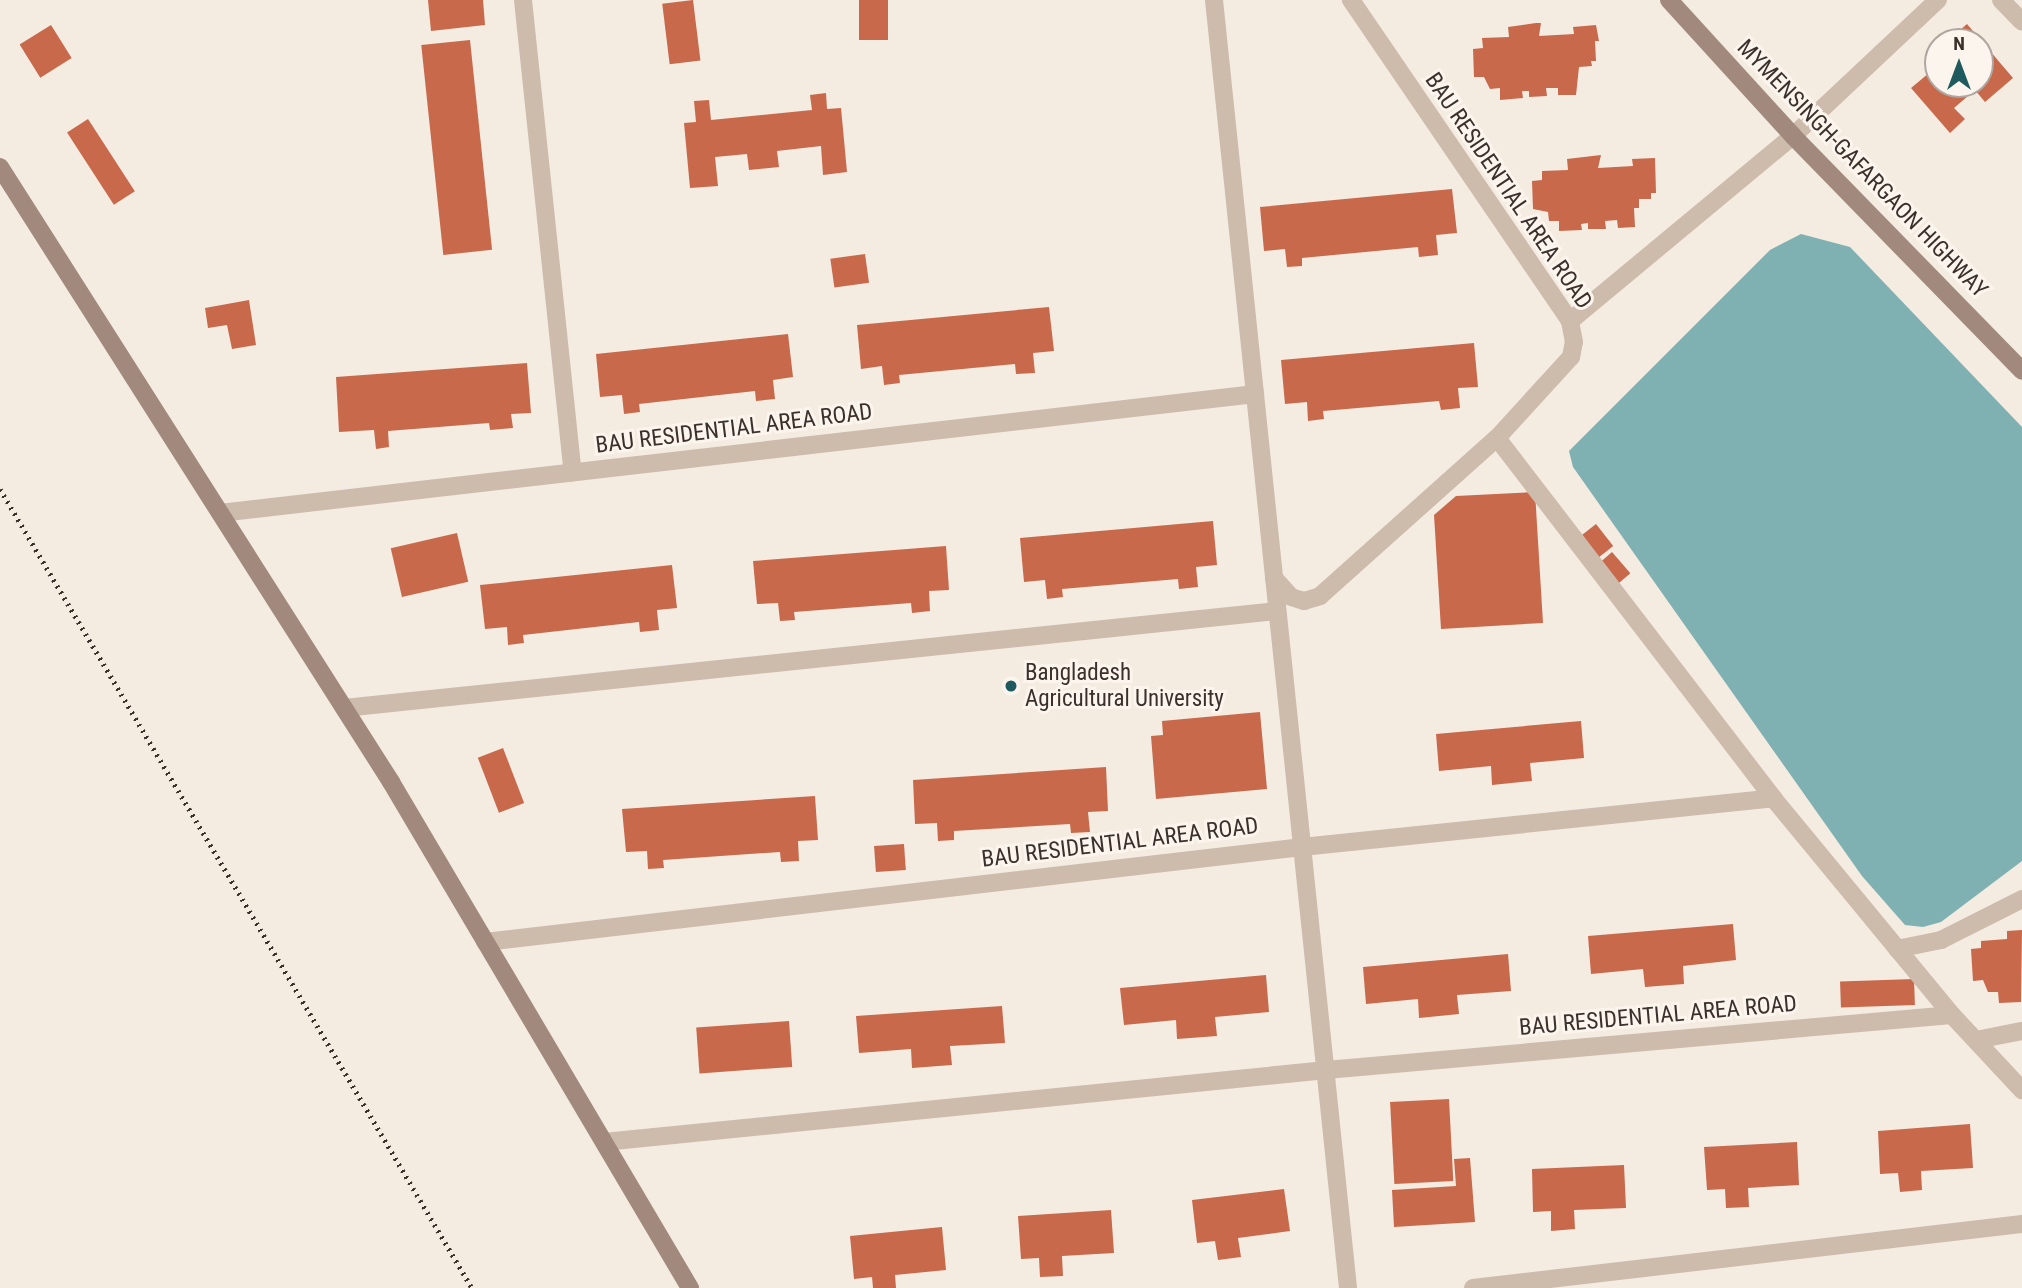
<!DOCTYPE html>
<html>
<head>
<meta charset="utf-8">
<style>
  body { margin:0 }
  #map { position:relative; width:2022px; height:1288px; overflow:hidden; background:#f4ebe1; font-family:"Roboto Condensed",sans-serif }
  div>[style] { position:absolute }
  .water>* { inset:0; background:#7fb0b2 }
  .building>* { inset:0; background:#c8694b; transform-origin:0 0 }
  .street>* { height:18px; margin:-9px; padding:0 9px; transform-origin:9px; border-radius:9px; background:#cdbbac }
  .secondary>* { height:18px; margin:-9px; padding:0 9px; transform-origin:9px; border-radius:9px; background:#a18a7d }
  .rail>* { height:5px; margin-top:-2.5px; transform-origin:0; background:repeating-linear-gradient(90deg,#3b302b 0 2px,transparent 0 7px) }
  .dots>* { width:19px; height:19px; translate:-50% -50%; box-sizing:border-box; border:4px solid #fbf5ee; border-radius:50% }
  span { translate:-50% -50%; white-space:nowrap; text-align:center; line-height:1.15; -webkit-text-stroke:6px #fbf5ee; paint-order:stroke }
  .street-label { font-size:23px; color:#3b302b }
  .poi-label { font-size:23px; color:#3b302b }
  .left { translate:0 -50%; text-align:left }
  .north { position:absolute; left:1924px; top:28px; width:70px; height:70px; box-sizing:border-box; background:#fbf5ee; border:2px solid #aea6a0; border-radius:50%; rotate:0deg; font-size:19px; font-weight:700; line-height:28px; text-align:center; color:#3b302b }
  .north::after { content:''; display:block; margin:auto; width:24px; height:32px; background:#1f5a5e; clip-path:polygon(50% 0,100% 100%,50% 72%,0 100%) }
</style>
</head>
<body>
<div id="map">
  <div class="water">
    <i style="clip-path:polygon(1801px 234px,1850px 247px,2022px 427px,2022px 861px,1941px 922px,1923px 927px,1905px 925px,1862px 876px,1573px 467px,1569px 451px,1770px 250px)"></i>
  </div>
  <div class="building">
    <i style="clip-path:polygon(428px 0,483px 0,485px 25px,431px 31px)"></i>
    <i style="left:693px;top:0;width:61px;height:31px;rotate:83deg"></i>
    <i style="left:859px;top:0;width:29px;height:40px"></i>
    <i style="clip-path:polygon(1536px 23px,1541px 23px,1539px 36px,1574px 34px,1573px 27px,1596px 25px,1599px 41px,1595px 41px,1596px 61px,1591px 61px,1592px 66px,1579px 67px,1576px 95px,1558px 95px,1558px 88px,1546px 88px,1547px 96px,1529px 97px,1529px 91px,1522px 91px,1523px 98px,1500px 100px,1500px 88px,1490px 89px,1484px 77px,1474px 77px,1473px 49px,1483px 48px,1482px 38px,1509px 37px,1508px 27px)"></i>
    <i style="clip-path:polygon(1967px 24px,2013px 78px,1985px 102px,1975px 90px,1954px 108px,1965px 119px,1950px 133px,1911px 88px,1935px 68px,1927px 59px,1938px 49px,1938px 84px,1980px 84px,1980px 42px,1946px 42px)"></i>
    <i style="left:51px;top:25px;width:39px;height:37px;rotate:58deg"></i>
    <i style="left:470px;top:40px;width:211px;height:49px;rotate:84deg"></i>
    <i style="clip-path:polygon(826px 93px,827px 109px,841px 108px,847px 172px,823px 175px,821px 146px,777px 151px,779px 167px,749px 170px,747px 154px,715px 157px,718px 186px,690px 188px,684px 123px,696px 122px,694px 101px,709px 100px,711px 120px,812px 110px,810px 95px)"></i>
    <i style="left:88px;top:119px;width:86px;height:25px;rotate:57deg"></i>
    <i style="clip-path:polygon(1601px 155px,1598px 168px,1633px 166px,1632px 159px,1655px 158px,1656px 193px,1651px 193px,1651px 199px,1639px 199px,1639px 208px,1634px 208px,1635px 227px,1618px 228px,1617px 220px,1605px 221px,1606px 229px,1588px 229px,1588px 223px,1581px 224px,1582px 230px,1559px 231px,1559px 221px,1549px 221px,1548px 212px,1533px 209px,1532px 181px,1542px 180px,1542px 171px,1568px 170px,1567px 159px)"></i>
    <i style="clip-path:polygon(1452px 189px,1457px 233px,1436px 235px,1438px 255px,1419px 257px,1418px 247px,1302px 258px,1302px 266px,1287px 267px,1285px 249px,1264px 251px,1260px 207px)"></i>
    <i style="left:865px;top:254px;width:29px;height:35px;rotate:82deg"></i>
    <i style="clip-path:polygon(249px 300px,256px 345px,232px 349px,227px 325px,208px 328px,205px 308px)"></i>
    <i style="clip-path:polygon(1049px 307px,1054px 351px,1033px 353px,1035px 373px,1016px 374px,1015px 364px,899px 375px,900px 383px,884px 385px,882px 366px,861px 369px,857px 325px)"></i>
    <i style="clip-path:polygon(788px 334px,793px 377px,773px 380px,775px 399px,756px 401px,755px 391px,639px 404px,640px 412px,624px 414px,622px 395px,600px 397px,596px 354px)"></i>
    <i style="clip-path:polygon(1474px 343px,1478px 387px,1458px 388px,1460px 408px,1441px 410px,1439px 401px,1323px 411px,1324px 419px,1308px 421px,1307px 402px,1285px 404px,1281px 360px)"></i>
    <i style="clip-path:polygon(527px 363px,531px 413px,511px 414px,513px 428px,490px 430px,489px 423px,388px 431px,389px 447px,376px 449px,374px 430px,339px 432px,336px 377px)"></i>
    <i style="clip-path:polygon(1535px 492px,1543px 623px,1441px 629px,1434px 515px,1456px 496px)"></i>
    <i style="clip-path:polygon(1213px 521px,1217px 565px,1196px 567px,1198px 587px,1179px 589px,1178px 579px,1062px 589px,1063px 597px,1047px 599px,1045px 580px,1024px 582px,1020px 538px)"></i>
    <i style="left:1596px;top:524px;width:28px;height:21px;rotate:52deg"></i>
    <i style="left:457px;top:533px;width:50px;height:68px;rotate:77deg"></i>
    <i style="clip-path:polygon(946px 546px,949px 590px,929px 591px,930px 611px,912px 613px,911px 603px,794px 612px,795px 620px,780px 621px,778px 603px,757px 604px,753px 561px)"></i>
    <i style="left:1612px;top:552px;width:28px;height:19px;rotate:49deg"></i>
    <i style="clip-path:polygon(672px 565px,677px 608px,657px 610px,659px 630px,640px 632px,639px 622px,523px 635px,524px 643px,508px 645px,507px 627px,485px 629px,480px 585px)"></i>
    <i style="clip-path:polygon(1260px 712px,1267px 789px,1156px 799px,1151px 736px,1163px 735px,1162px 721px)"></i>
    <i style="clip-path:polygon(1581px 721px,1584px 758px,1530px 763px,1532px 781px,1492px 785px,1491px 766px,1439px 771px,1436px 734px)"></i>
    <i style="left:503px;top:748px;width:59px;height:27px;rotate:69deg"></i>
    <i style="clip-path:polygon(1106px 767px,1108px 811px,1088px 812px,1090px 832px,1071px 833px,1070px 824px,954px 831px,954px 840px,938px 841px,937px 823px,915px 824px,913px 780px)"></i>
    <i style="clip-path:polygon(815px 796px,818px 840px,798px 841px,799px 861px,781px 862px,780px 852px,663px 860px,664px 868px,648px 869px,647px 851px,626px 852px,622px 809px)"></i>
    <i style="left:904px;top:844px;width:26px;height:30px;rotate:86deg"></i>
    <i style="clip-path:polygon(1733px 924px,1736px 960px,1683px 966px,1684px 984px,1645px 987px,1643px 969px,1591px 974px,1588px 936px)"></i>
    <i style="clip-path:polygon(2022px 930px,2021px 1002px,1999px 1003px,1998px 992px,1988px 992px,1983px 980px,1973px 981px,1971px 949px,1981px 948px,1981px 941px,2007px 939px,2007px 931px)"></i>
    <i style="clip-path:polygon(1508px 954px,1511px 991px,1457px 995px,1459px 1014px,1419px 1018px,1418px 999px,1366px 1004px,1363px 967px)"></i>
    <i style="clip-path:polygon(1266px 975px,1269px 1012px,1215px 1017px,1217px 1036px,1177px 1039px,1176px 1020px,1124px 1025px,1120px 988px)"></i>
    <i style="left:1914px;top:979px;width:26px;height:74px;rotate:88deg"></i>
    <i style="clip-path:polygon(1002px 1006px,1005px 1043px,950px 1046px,952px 1065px,912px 1068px,911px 1049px,859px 1053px,856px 1016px)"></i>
    <i style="left:789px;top:1021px;width:46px;height:93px;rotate:86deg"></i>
    <i style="left:1449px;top:1099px;width:82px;height:59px;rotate:87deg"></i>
    <i style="clip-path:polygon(1970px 1124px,1973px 1168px,1921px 1171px,1922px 1190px,1900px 1192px,1898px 1173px,1880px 1174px,1878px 1131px)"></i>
    <i style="clip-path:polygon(1797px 1142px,1799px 1185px,1748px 1188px,1749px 1207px,1726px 1208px,1725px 1189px,1707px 1190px,1704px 1147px)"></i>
    <i style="clip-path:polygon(1470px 1158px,1475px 1222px,1394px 1227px,1392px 1190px,1456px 1186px,1454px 1159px)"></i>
    <i style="clip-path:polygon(1624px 1165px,1626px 1208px,1574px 1210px,1575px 1229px,1551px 1231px,1551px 1211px,1533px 1212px,1532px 1169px)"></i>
    <i style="clip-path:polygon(1284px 1189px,1290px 1231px,1238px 1238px,1241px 1257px,1218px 1260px,1215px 1241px,1197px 1243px,1192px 1200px)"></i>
    <i style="clip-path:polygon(1111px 1210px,1114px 1253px,1062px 1256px,1063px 1276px,1040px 1277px,1039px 1258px,1021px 1259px,1018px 1216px)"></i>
    <i style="clip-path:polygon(942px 1227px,946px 1270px,895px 1275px,896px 1288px,873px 1288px,872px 1277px,854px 1279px,850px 1236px)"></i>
  </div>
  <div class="street">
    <i style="left:523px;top:0;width:475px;rotate:84deg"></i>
    <i style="left:1214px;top:0;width:1295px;rotate:84.06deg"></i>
    <i style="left:2001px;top:0;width:30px;rotate:46deg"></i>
    <i style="left:1570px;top:321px;width:290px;rotate:-39.7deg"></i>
    <i style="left:1793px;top:136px;width:199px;rotate:-43.2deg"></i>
    <i style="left:1497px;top:438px;width:454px;rotate:52.5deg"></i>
    <i style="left:1773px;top:798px;width:281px;rotate:50.5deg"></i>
    <i style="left:220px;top:513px;width:1042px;rotate:-6.56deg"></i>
    <i style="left:1274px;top:578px;width:25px;rotate:48deg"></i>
    <i style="left:1291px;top:597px;width:14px;rotate:17deg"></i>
    <i style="left:1304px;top:601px;width:17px;rotate:-17deg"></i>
    <i style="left:1320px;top:596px;width:237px;rotate:-41.8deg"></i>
    <i style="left:1497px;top:438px;width:110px;rotate:-47.6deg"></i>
    <i style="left:1571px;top:357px;width:15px;rotate:-79deg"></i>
    <i style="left:1574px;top:342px;width:21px;rotate:-101deg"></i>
    <i style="left:1570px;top:321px;width:389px;rotate:-124.3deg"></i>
    <i style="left:344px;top:708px;width:938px;rotate:-5.94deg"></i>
    <i style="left:485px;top:942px;width:823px;rotate:-6.63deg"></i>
    <i style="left:1302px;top:847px;width:474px;rotate:-5.9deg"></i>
    <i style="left:1897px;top:949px;width:45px;rotate:-11.6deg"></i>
    <i style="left:1941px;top:940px;width:91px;rotate:-26.8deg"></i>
    <i style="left:1976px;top:1040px;width:47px;rotate:-11.1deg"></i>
    <i style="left:604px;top:1142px;width:726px;rotate:-5.69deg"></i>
    <i style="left:1326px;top:1070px;width:628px;rotate:-5.02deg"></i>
    <i style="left:1952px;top:1015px;width:103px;rotate:47deg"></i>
    <i style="left:1473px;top:1288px;width:553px;rotate:-6.65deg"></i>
  </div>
  <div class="secondary">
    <i style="left:1669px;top:0;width:184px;rotate:47.6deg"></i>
    <i style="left:1793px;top:136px;width:328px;rotate:45.7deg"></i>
    <i style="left:0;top:167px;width:729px;rotate:57.55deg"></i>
    <i style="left:391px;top:782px;width:588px;rotate:59.42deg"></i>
  </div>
  <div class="rail">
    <i style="left:0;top:489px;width:928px;rotate:59.43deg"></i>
  </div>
  <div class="dots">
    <i style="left:1011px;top:686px;background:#1f5a5e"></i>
  </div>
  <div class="street-label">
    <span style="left:1862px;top:169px;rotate:46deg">MYMENSINGH-GAFARGAON HIGHWAY</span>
    <span style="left:1508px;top:191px;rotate:56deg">BAU RESIDENTIAL AREA ROAD</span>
    <span style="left:734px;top:429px;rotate:-7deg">BAU RESIDENTIAL AREA ROAD</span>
    <span style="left:1120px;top:843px;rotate:-7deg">BAU RESIDENTIAL AREA ROAD</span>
    <span style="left:1658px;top:1016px;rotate:-5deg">BAU RESIDENTIAL AREA ROAD</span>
  </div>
  <div class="poi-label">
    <span class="left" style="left:1025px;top:686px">Bangladesh<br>Agricultural University</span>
  </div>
  <div class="north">N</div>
</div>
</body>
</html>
